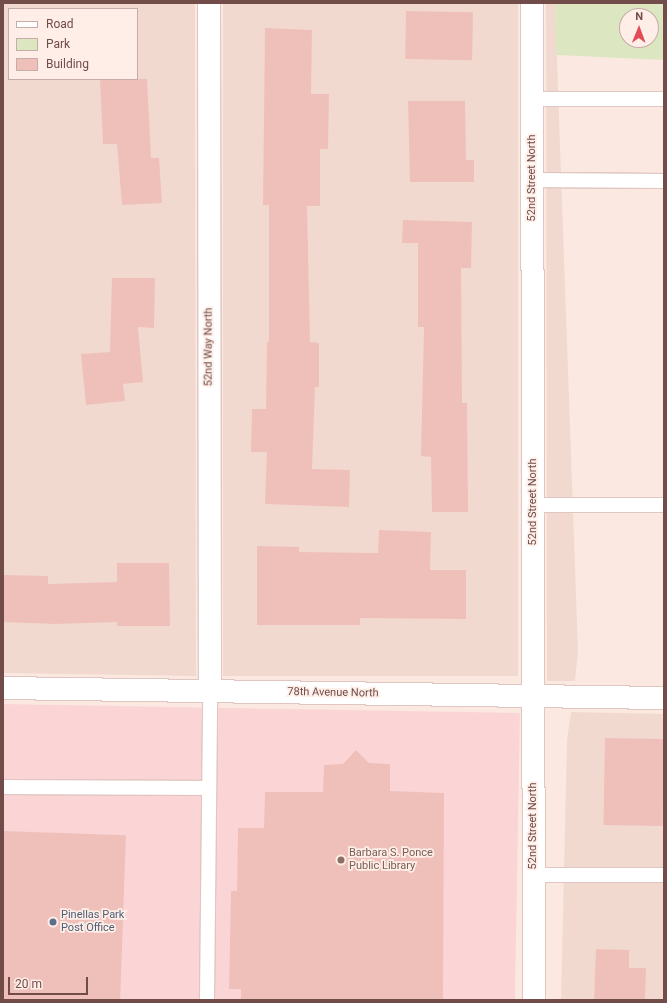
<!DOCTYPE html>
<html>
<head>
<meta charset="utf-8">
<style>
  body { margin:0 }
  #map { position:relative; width:667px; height:1003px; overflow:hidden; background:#fbe9e1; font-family:Roboto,sans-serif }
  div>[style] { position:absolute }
  .residential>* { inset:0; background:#f2d9d0; transform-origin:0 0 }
  .commercial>* { inset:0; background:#fbd5d5; transform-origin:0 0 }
  .green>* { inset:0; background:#dce7c1 }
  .building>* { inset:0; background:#efc0ba; transform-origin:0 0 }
  .roads { filter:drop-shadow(1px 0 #e0c6c1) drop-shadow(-1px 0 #e0c6c1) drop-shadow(0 1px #e0c6c1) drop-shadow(0 -1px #e0c6c1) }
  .lane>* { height:14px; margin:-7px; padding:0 7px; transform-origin:7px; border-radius:7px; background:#fff }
  .street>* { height:22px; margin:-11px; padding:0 11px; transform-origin:11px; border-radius:11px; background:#fff }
  .secondary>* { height:22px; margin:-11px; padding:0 11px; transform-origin:11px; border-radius:11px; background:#fff }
  .dots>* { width:11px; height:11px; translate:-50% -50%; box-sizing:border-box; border:2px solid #feeee7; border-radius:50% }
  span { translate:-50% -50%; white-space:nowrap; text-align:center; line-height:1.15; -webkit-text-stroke:3.5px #feeee7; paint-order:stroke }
  .street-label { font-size:11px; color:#714c49 }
  .education-label { font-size:11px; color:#785e54 }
  .left { translate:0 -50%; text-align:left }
  .service-label { font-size:11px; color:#4e5e75 }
  .frame { position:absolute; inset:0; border:4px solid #714c49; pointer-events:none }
  .legend { position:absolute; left:8px; top:8px; width:130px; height:72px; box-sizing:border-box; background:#feeee7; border:1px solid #c6ada8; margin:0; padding:5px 7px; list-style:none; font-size:12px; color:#714c49 }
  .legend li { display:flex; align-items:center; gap:8px; height:20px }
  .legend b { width:20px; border:1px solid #c6ada8 }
  .north { position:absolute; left:619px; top:8px; width:40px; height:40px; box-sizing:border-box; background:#feeee7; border:1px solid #c6ada8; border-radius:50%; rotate:1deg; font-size:11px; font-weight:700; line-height:16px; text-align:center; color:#714c49 }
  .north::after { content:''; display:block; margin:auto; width:14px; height:18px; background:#e04b56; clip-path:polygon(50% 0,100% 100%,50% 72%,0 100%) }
  .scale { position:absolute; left:8px; top:977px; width:80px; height:18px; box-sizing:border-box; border:2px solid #714c49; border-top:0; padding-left:5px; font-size:12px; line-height:14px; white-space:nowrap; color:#714c49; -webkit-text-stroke:3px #feeee7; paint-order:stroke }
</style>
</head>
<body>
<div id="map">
  <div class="residential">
    <i style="clip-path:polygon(evenodd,3px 3px,195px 3px,196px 676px,3px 673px,3px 3px,9px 9px,137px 9px,137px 79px,9px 79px,9px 9px)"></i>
    <i style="left:223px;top:3px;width:295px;height:673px"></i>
    <i style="clip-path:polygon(546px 3px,555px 3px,578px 651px,575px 681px,547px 681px)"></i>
    <i style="clip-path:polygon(571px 712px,664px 714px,664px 1000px,561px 1000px,567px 740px)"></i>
  </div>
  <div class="commercial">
    <i style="left:3px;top:704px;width:517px;height:296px;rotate:1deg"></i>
  </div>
  <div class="green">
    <i style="clip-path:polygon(evenodd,555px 3px,664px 3px,664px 60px,556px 55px,555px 3px,627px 16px,651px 16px,651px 40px,627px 40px,627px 16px)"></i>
  </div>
  <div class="building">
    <i style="left:406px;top:11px;width:67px;height:48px;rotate:1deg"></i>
    <i style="clip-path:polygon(265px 28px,312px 30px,311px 94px,329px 94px,328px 149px,320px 149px,320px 206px,307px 206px,310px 342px,319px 343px,319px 387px,315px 387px,312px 469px,350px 470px,349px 507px,265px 504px,267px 452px,251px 452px,252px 409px,266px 409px,267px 342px,269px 342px,269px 205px,263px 205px)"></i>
    <i style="clip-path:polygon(100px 79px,147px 79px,151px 158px,159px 158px,162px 203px,122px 205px,117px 144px,103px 144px)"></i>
    <i style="clip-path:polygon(408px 101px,465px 101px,466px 160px,474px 160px,474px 182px,410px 182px)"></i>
    <i style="clip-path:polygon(403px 220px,472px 222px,471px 268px,461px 268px,462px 403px,467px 403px,468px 512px,432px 512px,431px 457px,421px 456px,424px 327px,418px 327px,418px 243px,402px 243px)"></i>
    <i style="clip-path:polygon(112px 278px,155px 278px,154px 328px,138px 327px,143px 382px,123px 384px,125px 401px,86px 405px,81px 354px,110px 352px)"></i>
    <i style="clip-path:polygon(379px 530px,431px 532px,430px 570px,466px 570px,466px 619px,360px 618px,360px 625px,257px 625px,257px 546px,299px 547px,299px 552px,378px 553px)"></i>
    <i style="clip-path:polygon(117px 563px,169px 563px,170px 626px,117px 626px,117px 622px,55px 624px,3px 622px,3px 575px,48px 576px,48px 584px,117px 582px)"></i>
    <i style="left:605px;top:738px;width:59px;height:87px;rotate:1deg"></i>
    <i style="clip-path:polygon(356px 750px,369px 763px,390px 764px,390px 791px,444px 793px,443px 1000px,241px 1000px,241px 989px,229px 989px,231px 891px,237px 891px,238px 828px,264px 828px,265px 792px,323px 792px,324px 765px,343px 764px)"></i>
    <i style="left:3px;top:831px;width:123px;height:169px;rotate:2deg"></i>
    <i style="clip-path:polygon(596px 949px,629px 950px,629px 968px,646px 968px,645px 1000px,594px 1000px)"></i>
  </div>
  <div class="roads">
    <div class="lane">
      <i style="left:532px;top:99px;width:132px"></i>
      <i style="left:532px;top:180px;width:132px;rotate:0.4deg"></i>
      <i style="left:533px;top:505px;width:131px"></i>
      <i style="left:3px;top:787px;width:206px;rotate:0.3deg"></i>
      <i style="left:533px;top:875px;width:131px"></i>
      <i style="left:207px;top:1000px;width:308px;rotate:-89.4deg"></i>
    </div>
    <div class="street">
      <i style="left:209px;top:3px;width:689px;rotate:89.92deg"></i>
    </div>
    <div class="secondary">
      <i style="left:532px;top:3px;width:997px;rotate:89.89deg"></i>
      <i style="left:3px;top:688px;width:661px;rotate:0.87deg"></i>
    </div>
  </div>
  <div class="dots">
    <i style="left:341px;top:860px;background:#8d6e63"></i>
    <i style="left:53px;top:922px;background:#5c6f8a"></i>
  </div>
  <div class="street-label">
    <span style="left:532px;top:178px;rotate:-90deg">52nd Street North</span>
    <span style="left:209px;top:347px;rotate:-90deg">52nd Way North</span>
    <span style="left:533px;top:502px;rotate:-90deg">52nd Street North</span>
    <span style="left:333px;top:693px;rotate:1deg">78th Avenue North</span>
    <span style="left:533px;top:826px;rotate:-90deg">52nd Street North</span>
  </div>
  <div class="education-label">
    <span class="left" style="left:349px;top:860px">Barbara S. Ponce<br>Public Library</span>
  </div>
  <div class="service-label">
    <span class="left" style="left:61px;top:922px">Pinellas Park<br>Post Office</span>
  </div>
  <div class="frame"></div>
  <ul class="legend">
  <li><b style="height:5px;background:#fff"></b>Road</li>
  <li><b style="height:11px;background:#dce7c1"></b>Park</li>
  <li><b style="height:11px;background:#efc0ba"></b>Building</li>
  </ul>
  <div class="north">N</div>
  <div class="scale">20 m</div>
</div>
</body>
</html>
